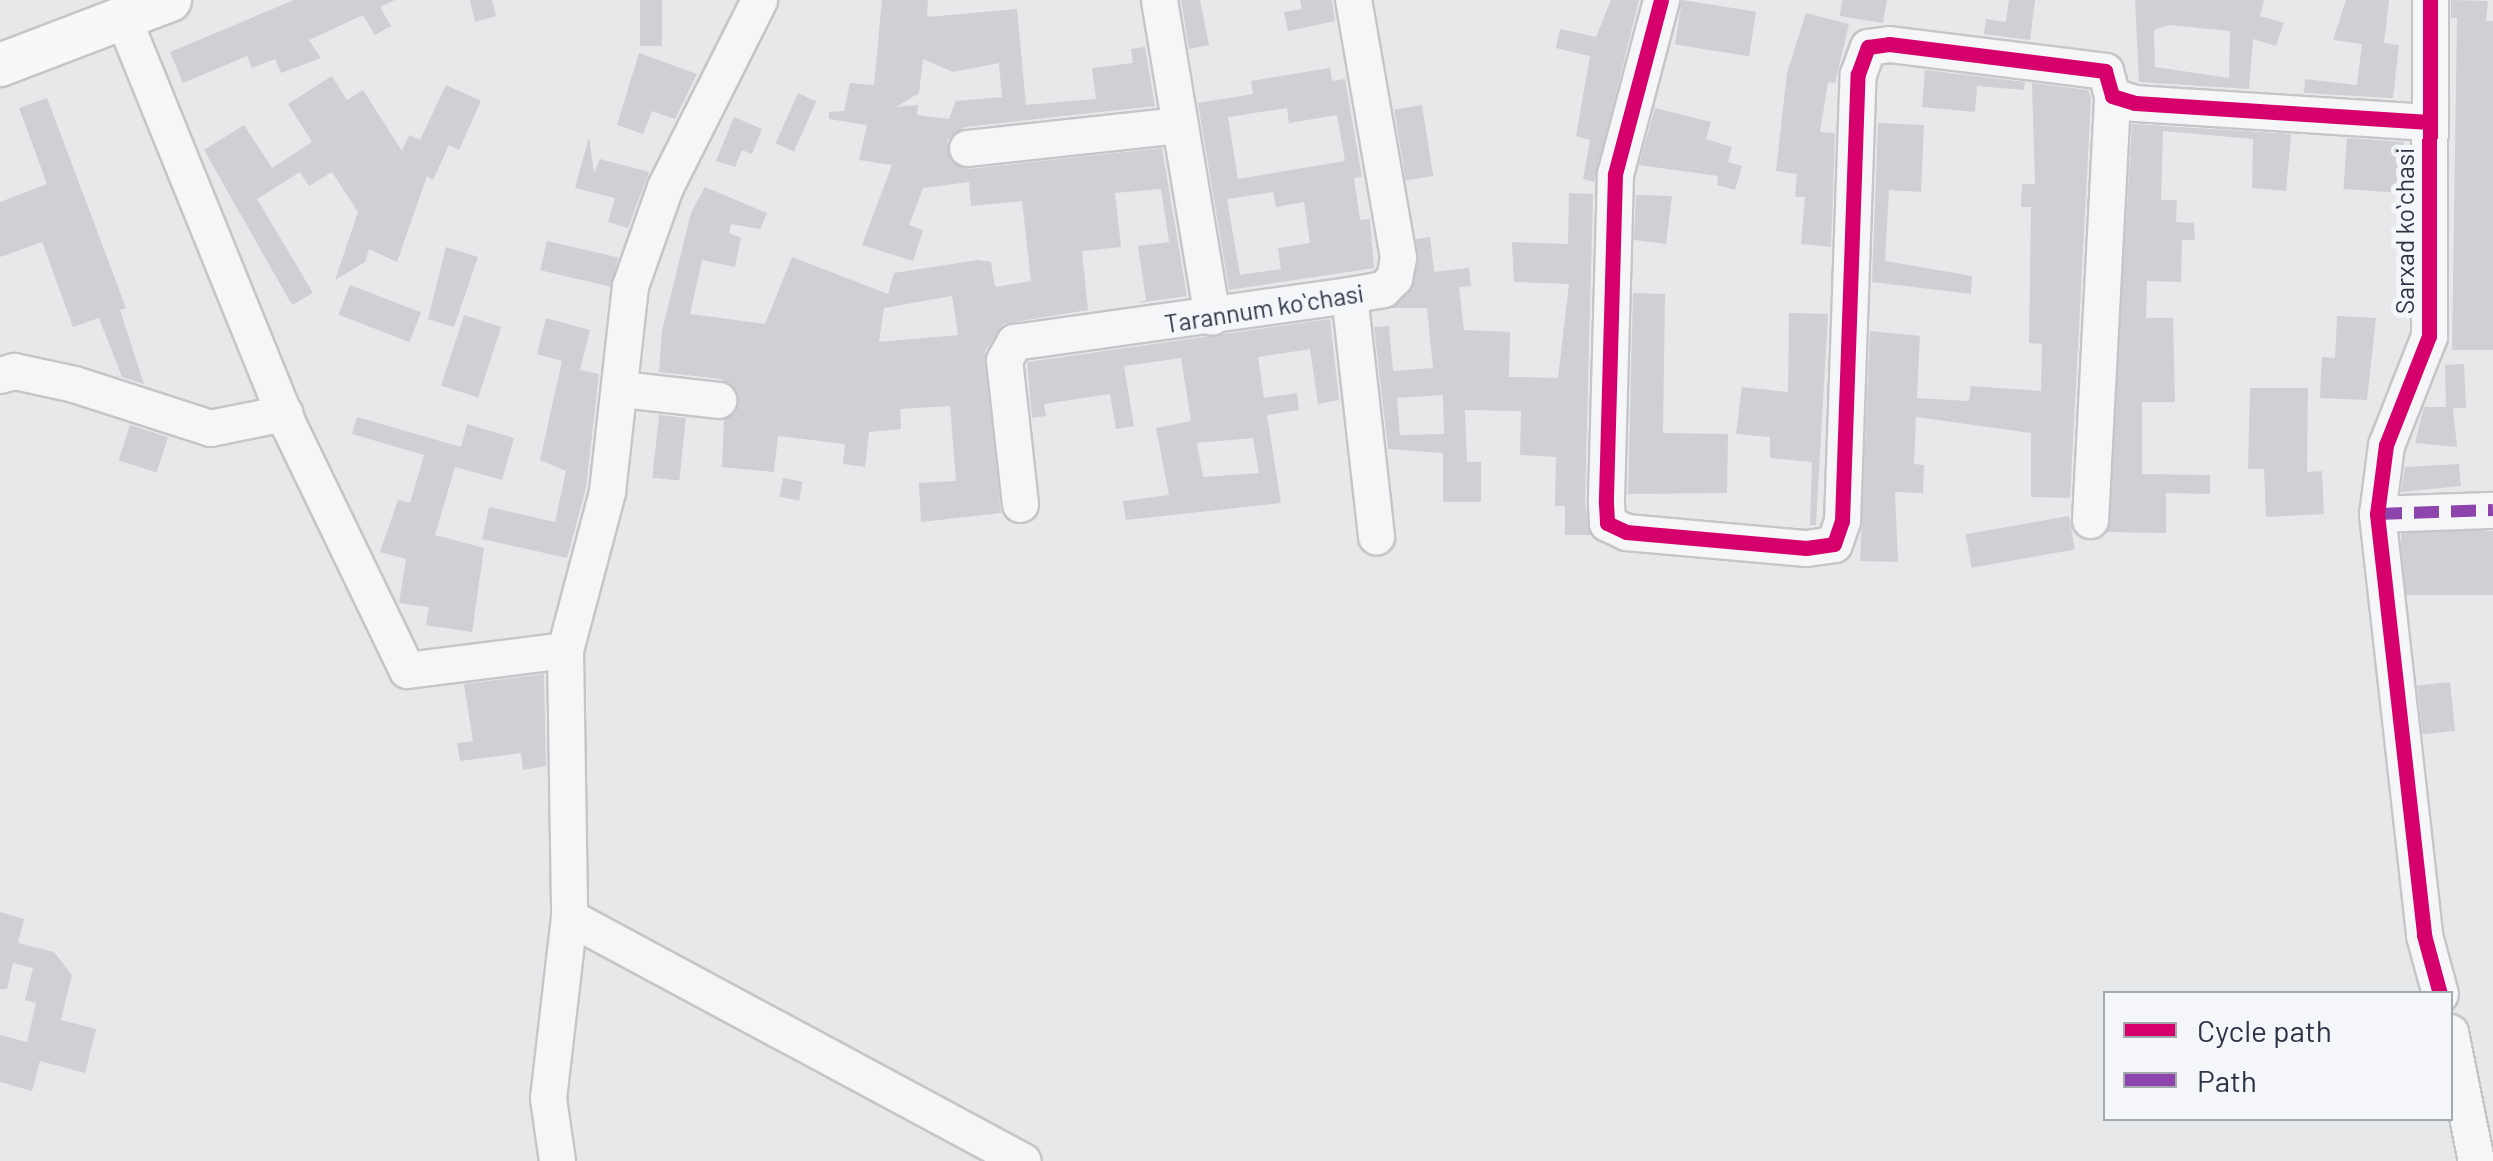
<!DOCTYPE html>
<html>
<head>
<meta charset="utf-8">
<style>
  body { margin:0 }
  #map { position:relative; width:2493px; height:1161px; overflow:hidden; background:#e6e8ea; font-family:Barlow,sans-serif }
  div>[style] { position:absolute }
  .building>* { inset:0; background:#ced0d3; transform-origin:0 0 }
  .roads { filter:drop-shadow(2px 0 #c4c6c8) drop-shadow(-2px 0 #c4c6c8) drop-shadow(0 2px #c4c6c8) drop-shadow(0 -2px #c4c6c8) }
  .minor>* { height:35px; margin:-17.5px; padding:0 17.5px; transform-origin:17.5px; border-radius:17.5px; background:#f5f6f7 }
  .major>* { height:42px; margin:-21px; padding:0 21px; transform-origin:21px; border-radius:21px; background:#f8f8f8 }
  .quiet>* { height:12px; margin-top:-6px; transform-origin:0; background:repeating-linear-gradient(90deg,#8e44ad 0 25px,transparent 0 37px) }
  .cycleway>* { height:15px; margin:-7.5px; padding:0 7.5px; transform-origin:7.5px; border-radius:7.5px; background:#d6006c }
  span { translate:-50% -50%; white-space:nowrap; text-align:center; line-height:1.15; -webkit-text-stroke:10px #f4f6f9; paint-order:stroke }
  .street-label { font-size:25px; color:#2b3445 }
  .legend { position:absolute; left:2103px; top:991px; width:350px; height:130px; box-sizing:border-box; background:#f4f6f9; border:2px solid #a4a8b1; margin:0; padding:12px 18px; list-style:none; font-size:30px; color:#2b3445 }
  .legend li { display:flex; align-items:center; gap:20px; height:50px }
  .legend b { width:50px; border:2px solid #a4a8b1 }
</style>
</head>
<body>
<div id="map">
  <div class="building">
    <i style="clip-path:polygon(294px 0,395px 0,380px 7px,391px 26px,375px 35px,363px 15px,309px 40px,321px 58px,281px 73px,275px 59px,252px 68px,247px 56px,183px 83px,170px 52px)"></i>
    <i style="clip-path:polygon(470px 0,492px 0,496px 16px,475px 22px)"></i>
    <i style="left:640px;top:0;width:22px;height:46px"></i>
    <i style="clip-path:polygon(evenodd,882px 0,928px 0,927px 17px,1017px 9px,1026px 105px,1096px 99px,1092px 68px,1133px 63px,1131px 49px,1145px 47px,1155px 106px,965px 127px,947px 140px,951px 161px,968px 169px,1162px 148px,1187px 296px,1137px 303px,1146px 300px,1138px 246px,1169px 242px,1161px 189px,1115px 193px,1121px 247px,1082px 251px,1088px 310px,1003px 324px,985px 351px,1001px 513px,921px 522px,919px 483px,956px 481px,950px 406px,900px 409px,901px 429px,869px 432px,865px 467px,843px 464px,845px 444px,778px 436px,774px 472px,722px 467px,724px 420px,736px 412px,737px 391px,721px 379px,659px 372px,662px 331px,691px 213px,705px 187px,767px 213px,760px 229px,731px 224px,729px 233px,741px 238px,735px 267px,702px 260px,690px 314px,765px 324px,792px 257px,888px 294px,894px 273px,978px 260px,991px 262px,995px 287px,1031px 281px,1022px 201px,971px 206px,969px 182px,923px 188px,909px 225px,923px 230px,913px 261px,862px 245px,892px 165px,859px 160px,867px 125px,829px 119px,829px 112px,844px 111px,850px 83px,874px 85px,882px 0,923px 59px,953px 72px,999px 63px,1002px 97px,956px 101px,949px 119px,917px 115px,918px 105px,896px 107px,919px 93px,923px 59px,882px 0,952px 296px,958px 335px,879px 342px,884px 308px,952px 296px)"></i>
    <i style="clip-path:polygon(1181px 0,1200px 0,1209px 45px,1189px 49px)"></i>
    <i style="clip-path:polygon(1300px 0,1332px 0,1335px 21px,1288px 31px,1284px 12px,1302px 9px)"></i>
    <i style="clip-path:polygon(1611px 0,1639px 0,1594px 182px,1583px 179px,1590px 140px,1576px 136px,1590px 56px,1556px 48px,1560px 29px,1596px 37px)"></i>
    <i style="left:1682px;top:0;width:75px;height:45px;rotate:9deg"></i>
    <i style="clip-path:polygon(1842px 0,1887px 0,1883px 23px,1840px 16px)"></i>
    <i style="clip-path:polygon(2009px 0,2035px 0,2030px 40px,1984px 34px,1986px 19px,2006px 22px)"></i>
    <i style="clip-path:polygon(evenodd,2135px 0,2264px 0,2260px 16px,2284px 23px,2276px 46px,2253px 39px,2249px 89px,2139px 82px,2135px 0,2169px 25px,2230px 31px,2229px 78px,2155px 67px,2154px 30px,2169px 25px)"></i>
    <i style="clip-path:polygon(2346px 0,2389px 0,2384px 43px,2399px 45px,2393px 98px,2304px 93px,2305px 79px,2357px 85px,2362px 44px,2333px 40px)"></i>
    <i style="clip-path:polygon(2451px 0,2488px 1px,2486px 21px,2493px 21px,2493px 350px,2452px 350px,2457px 18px,2451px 18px)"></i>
    <i style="clip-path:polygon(1806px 13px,1849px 24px,1835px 83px,1828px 82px,1820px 132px,1835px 133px,1831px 247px,1801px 244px,1805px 197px,1795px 197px,1797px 174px,1776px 171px,1787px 73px)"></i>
    <i style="clip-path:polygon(639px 53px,697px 74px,675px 119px,652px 111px,643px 134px,617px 125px)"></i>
    <i style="clip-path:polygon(evenodd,1330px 68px,1332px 81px,1345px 79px,1362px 177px,1354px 178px,1360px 220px,1370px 219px,1374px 268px,1229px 290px,1198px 103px,1253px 94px,1251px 81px,1330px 68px,1287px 108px,1289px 123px,1337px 115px,1345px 161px,1238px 179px,1228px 117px,1287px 108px,1330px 68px,1273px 192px,1276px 207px,1304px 202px,1310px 243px,1278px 248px,1281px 269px,1240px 275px,1227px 199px,1273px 192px)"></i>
    <i style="clip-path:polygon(1925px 70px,2025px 82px,2024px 90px,1977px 86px,1975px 112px,1922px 107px)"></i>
    <i style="clip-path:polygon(332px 76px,347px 100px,363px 90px,402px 151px,409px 135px,420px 140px,446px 85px,481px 101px,459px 150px,449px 145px,433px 180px,427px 176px,397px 262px,369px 249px,365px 262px,335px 280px,358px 212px,332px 172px,309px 186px,300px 172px,257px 199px,313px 293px,292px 305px,204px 150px,244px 125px,272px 168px,312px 142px,288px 104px)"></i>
    <i style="clip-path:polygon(2032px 83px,2088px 90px,2091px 98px,2070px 498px,2031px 497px,2031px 433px,1916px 417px,1914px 464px,1924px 465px,1923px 493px,1895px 492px,1898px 562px,1860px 561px,1870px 331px,1920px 336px,1917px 398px,1969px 401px,1971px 386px,2041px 391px,2042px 344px,2029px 343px,2031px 207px,2021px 207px,2022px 184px,2035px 184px)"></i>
    <i style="left:798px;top:93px;width:20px;height:55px;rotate:24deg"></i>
    <i style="clip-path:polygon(47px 98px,126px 308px,120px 310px,144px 384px,122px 377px,99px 318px,73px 327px,42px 242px,0 257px,0 202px,47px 184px,19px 108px)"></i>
    <i style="left:1422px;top:105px;width:72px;height:28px;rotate:81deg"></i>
    <i style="clip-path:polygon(1655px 108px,1711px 122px,1706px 139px,1732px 147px,1728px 162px,1742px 166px,1735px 190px,1717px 185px,1718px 176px,1639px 165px)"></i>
    <i style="clip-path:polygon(734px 117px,762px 129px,752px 154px,742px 150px,735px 167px,716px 161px)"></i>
    <i style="clip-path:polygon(1878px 123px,1924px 125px,1921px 192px,1889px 190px,1885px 261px,1972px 276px,1971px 294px,1872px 282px)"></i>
    <i style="clip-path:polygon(2132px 124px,2291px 134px,2286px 191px,2252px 188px,2253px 139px,2163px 131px,2161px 200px,2177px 200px,2176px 222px,2194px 223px,2195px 240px,2182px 240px,2181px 282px,2147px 281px,2146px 318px,2173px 318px,2175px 402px,2142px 402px,2142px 474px,2210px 475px,2210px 494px,2166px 493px,2166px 533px,2107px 532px)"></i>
    <i style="clip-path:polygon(589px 137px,594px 173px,600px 159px,649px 172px,628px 228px,608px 222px,615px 198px,575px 188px)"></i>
    <i style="left:2347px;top:138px;width:57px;height:51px;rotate:4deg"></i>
    <i style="clip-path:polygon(evenodd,1569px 193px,1593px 194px,1585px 502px,1590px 535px,1565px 535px,1565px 506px,1555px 506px,1556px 457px,1520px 455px,1521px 411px,1465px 410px,1467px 462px,1481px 462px,1481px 502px,1443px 502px,1443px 453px,1388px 449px,1374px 327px,1389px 326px,1393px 371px,1433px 368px,1427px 308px,1391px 308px,1414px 283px,1416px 239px,1430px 237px,1434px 272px,1469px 268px,1471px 286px,1459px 287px,1464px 330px,1510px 332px,1509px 377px,1558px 378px,1569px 284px,1514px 282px,1512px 242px,1568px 244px,1569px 193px,1443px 395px,1444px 434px,1400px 435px,1397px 398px,1443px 395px)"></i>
    <i style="clip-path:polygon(1636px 195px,1672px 196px,1666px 244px,1634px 240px)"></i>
    <i style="left:547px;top:241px;width:73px;height:30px;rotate:13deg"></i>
    <i style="clip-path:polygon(446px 247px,478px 257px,454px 327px,428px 319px)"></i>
    <i style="left:350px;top:285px;width:76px;height:32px;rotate:21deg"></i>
    <i style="clip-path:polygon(1633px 293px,1665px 294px,1663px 433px,1728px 434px,1727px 493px,1628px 494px)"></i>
    <i style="clip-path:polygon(1789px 313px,1828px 314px,1816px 525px,1810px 525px,1812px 462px,1770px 458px,1770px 437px,1736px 434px,1742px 387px,1788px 392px)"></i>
    <i style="left:464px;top:315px;width:39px;height:74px;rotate:18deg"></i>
    <i style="clip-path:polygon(2337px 316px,2376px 318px,2367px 400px,2320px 398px,2322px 357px,2335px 358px)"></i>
    <i style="clip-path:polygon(546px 318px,590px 330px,580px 370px,599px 374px,586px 488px,567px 558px,482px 539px,489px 507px,555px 522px,566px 471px,540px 460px,562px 361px,537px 354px)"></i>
    <i style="clip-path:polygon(evenodd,1330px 319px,1339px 400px,1318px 404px,1310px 349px,1258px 357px,1264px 398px,1297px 393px,1299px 410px,1267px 415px,1281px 503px,1126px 520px,1123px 501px,1169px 495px,1156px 428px,1191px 421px,1181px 358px,1124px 366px,1134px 426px,1116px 429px,1110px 394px,1044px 404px,1046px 416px,1032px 418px,1027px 362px,1330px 319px,1253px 438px,1259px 473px,1203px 477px,1197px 443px,1253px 438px)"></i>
    <i style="clip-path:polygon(2464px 364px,2466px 408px,2453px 408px,2457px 447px,2415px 443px,2424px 407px,2446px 407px,2445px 365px)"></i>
    <i style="clip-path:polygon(2250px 388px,2308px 388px,2307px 472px,2322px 471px,2324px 514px,2266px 517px,2264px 469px,2248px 469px)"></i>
    <i style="left:659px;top:415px;width:27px;height:63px;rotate:6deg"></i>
    <i style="clip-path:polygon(357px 417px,461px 447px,467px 424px,514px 438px,502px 480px,455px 467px,435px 535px,484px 548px,472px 632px,426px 625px,429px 607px,399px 603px,406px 559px,380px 552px,398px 500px,410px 503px,424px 455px,352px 434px)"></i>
    <i style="left:130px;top:425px;width:40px;height:37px;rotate:18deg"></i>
    <i style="clip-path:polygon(2459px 464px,2461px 486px,2401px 492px,2405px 467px)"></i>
    <i style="left:783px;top:478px;width:20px;height:19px;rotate:11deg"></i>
    <i style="left:2069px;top:516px;width:34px;height:105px;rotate:80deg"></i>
    <i style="left:2493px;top:531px;width:64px;height:92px;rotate:90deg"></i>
    <i style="clip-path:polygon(544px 674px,546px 766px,523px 770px,521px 753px,460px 761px,457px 743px,473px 741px,464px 684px)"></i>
    <i style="left:2450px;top:682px;width:49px;height:33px;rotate:84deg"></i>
    <i style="clip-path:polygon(0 912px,24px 919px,18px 943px,54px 952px,72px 975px,61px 1020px,96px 1029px,85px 1073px,40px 1061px,32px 1091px,0 1082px,0 1035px,27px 1042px,36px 1003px,25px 1000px,33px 968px,13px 963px,7px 989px,0 989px)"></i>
  </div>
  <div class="roads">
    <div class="minor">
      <i style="left:759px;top:0;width:209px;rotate:116.7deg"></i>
      <i style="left:665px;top:187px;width:105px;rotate:109.5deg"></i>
      <i style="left:630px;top:286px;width:207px;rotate:96.4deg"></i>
      <i style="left:607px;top:492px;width:163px;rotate:104.9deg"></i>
      <i style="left:565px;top:650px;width:267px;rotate:89.1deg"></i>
      <i style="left:569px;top:917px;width:515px;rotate:28.26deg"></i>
      <i style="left:1159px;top:0;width:321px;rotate:80.5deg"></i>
      <i style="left:1661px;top:0;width:180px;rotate:104.8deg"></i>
      <i style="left:1615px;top:174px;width:329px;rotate:91.6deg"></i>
      <i style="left:1606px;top:503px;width:20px;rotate:87deg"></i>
      <i style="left:1607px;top:523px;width:21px;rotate:25deg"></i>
      <i style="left:1626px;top:532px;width:181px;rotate:5.1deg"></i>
      <i style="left:1806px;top:548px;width:28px;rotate:-8deg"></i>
      <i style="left:1834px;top:544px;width:24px;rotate:-71deg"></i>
      <i style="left:1842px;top:521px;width:447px;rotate:-88deg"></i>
      <i style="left:1858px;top:74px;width:29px;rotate:-70deg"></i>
      <i style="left:1868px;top:47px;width:21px;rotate:-8deg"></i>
      <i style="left:1889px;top:44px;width:218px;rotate:7.1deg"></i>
      <i style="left:2105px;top:71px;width:26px;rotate:74deg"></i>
      <i style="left:2112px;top:96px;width:24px;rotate:17deg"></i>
      <i style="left:2135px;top:103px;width:295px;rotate:3.7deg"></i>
      <i style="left:2430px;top:0;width:336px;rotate:90.2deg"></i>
      <i style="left:2429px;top:336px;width:117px;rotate:111.5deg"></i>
      <i style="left:2386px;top:445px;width:70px;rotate:97.4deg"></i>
      <i style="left:2377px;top:514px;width:424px;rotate:83.6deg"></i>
      <i style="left:2424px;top:935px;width:61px;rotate:74.8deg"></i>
      <i style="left:123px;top:18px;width:438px;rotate:67.9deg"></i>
      <i style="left:288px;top:424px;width:273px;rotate:64.2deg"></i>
      <i style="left:407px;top:670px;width:159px;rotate:-7.2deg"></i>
      <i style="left:967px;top:148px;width:214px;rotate:-6.2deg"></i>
      <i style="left:1349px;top:295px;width:243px;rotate:83.6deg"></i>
      <i style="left:0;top:375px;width:15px;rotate:-16deg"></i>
      <i style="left:14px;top:371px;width:61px;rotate:12.2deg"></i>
      <i style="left:74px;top:384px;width:143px;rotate:17.9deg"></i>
      <i style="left:210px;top:428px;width:76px;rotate:-11.5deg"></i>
      <i style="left:622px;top:389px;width:97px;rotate:6.5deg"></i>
      <i style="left:1020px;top:504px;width:145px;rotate:-96.3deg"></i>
      <i style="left:1004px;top:360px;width:21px;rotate:-61deg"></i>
      <i style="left:1014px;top:342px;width:338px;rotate:-8deg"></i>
      <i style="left:1349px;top:295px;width:35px;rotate:-10deg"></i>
      <i style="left:1383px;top:289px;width:16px;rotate:-45deg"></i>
      <i style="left:1394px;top:278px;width:21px;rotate:-79deg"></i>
      <i style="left:1398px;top:257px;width:261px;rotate:-99.9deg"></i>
      <i style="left:2377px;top:514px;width:116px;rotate:-2deg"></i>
      <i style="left:2090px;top:520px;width:425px;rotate:-87deg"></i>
      <i style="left:2450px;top:1032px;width:132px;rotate:78.6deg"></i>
      <i style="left:557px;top:1161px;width:64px;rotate:-98.1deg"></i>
      <i style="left:548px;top:1098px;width:182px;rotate:-83.4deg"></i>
    </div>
    <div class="major">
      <i style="left:0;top:65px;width:182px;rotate:-20.9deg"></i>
    </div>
  </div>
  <div class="quiet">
    <i style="left:2378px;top:506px;width:8px;rotate:97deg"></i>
    <i style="left:2377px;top:514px;width:116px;rotate:-2deg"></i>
  </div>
  <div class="cycleway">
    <i style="left:1661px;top:0;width:180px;rotate:104.8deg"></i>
    <i style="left:1615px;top:174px;width:329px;rotate:91.6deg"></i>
    <i style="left:1606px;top:503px;width:20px;rotate:87deg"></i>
    <i style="left:1607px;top:523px;width:21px;rotate:25deg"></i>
    <i style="left:1626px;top:532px;width:181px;rotate:5.1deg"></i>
    <i style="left:1806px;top:548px;width:28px;rotate:-8deg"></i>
    <i style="left:1834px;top:544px;width:24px;rotate:-71deg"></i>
    <i style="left:1842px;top:521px;width:447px;rotate:-88deg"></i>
    <i style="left:1858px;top:74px;width:29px;rotate:-70deg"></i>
    <i style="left:1868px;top:47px;width:21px;rotate:-8deg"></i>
    <i style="left:1889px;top:44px;width:218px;rotate:7.1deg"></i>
    <i style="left:2105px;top:71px;width:26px;rotate:74deg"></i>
    <i style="left:2112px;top:96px;width:24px;rotate:17deg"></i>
    <i style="left:2135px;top:103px;width:295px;rotate:3.7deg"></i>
    <i style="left:2430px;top:0;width:336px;rotate:90.2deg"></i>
    <i style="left:2429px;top:336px;width:117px;rotate:111.5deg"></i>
    <i style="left:2386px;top:445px;width:70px;rotate:97.4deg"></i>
    <i style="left:2377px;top:514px;width:424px;rotate:83.6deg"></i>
    <i style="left:2424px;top:935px;width:61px;rotate:74.8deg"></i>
  </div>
  <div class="street-label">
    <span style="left:2404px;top:231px;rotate:-90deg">Sarxad koʻchasi</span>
    <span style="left:1264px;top:308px;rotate:-9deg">Tarannum koʻchasi</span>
  </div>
  <ul class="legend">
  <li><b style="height:12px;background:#d6006c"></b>Cycle path</li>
  <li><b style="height:12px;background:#8e44ad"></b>Path</li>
  </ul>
</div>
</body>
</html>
